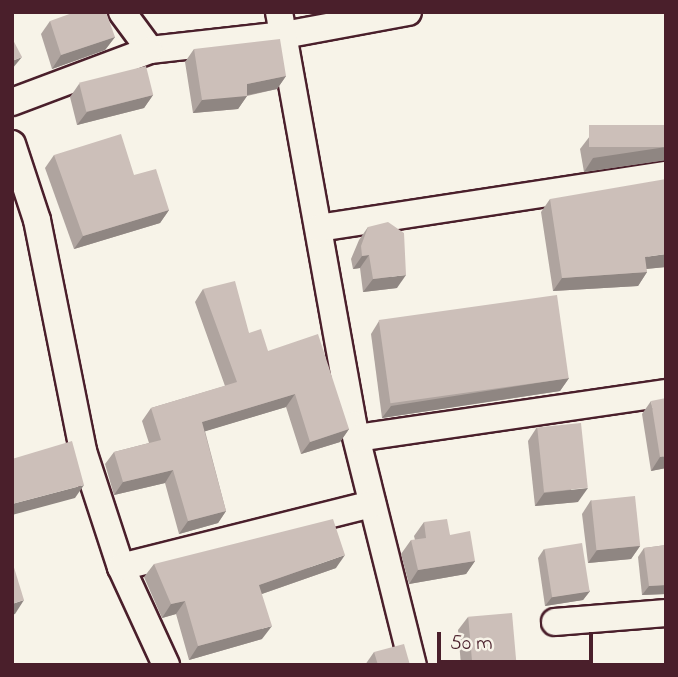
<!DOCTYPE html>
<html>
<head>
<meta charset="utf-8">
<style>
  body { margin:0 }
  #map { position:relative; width:678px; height:677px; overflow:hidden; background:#f7f3e8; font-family:"Indie Flower",sans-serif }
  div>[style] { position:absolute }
  .roads { filter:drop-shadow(2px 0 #4a1f2b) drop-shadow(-2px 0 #4a1f2b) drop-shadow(0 2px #4a1f2b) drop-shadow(0 -2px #4a1f2b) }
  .minor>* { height:26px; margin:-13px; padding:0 13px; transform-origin:13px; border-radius:13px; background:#f7f3e8 }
  .wall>* { inset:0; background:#afa49f }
  .shaded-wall>* { inset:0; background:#8f8682 }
  .building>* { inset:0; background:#ccbfb9; transform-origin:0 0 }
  span { translate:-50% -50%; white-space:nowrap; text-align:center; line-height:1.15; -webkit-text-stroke:7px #f7f3e8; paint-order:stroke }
  .frame { position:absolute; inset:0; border:14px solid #4a1f2b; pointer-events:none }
  .scale { position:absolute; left:437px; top:632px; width:156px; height:32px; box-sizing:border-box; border:4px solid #4a1f2b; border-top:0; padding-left:9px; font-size:21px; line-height:24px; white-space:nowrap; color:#4a1f2b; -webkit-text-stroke:5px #f7f3e8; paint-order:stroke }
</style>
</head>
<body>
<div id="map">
  <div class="roads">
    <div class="minor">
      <i style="left:122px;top:12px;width:47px;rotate:53.6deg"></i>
      <i style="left:150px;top:50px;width:135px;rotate:-6.4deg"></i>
      <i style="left:284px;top:35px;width:126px;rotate:-10.5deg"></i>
      <i style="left:279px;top:12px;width:420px;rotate:79.8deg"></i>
      <i style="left:353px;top:425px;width:247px;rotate:76deg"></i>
      <i style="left:12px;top:102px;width:147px;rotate:-20.6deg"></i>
      <i style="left:12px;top:144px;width:80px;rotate:71.8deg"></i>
      <i style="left:37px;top:220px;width:236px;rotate:78.7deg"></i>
      <i style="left:83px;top:451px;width:122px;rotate:71.9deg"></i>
      <i style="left:121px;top:567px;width:108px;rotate:65.3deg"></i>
      <i style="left:319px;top:228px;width:351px;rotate:-8.7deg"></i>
      <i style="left:357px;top:438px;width:312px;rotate:-8.3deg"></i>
      <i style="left:121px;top:567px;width:259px;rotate:-14.1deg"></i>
      <i style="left:555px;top:622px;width:111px;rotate:-4.6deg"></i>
    </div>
  </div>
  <div class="wall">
    <i style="clip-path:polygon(50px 21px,115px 37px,105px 50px,52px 69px,41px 34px)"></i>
    <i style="clip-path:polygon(194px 49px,286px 76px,277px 89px,247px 96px,238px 109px,193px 113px,185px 62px)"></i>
    <i style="clip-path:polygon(79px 84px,153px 95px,144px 108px,77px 125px,70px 97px)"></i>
    <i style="clip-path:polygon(666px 125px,666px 160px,584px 172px,580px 149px,590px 136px)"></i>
    <i style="clip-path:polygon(54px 155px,134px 175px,169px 210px,160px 223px,74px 249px,45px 168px)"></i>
    <i style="clip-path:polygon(550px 199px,666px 267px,646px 269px,647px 272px,638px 286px,553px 291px,541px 212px)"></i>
    <i style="clip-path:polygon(368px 227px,397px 288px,363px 292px,360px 268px,353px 269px,351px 259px,359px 240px)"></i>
    <i style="clip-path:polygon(203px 289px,349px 429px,340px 442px,301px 454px,286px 407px,205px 431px,226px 511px,218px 523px,179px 534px,165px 483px,114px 495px,105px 464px,114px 452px,149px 443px,142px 421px,151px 408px,225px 386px,195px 302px)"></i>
    <i style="clip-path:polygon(379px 321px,569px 378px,560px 391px,382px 418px,371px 334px)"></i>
    <i style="clip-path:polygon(651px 401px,666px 468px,651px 471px,642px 414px)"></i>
    <i style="clip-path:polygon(537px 427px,578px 502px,535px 506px,528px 441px)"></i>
    <i style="clip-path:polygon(591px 500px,640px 546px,631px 559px,588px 563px,582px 514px)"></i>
    <i style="clip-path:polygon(424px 522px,450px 535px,475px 561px,466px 574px,409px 584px,401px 554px,411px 540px,415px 540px,414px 536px)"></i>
    <i style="clip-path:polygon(666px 545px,666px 594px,642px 595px,638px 557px,644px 548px)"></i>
    <i style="clip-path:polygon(544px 549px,590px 591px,583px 600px,545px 606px,538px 558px)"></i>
    <i style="clip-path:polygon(154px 564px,336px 568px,262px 594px,262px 639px,189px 660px,176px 614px,162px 618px,144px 577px)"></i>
    <i style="clip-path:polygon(468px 617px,517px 665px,461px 665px,458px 630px)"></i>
    <i style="clip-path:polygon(374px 652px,410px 665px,365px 665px)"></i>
  </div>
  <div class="shaded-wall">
    <i style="clip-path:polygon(115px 37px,105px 50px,52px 69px,61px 55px)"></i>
    <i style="clip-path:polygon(22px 57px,12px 69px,12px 61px)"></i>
    <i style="clip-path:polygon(286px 76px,277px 89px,243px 96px,247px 96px,238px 109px,193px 113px,202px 100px,247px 84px)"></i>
    <i style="clip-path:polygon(153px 95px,144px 108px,77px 125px,87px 112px)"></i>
    <i style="clip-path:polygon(666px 147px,666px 160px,584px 172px,593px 158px)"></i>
    <i style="clip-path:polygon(169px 210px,160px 223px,74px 249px,83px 236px)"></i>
    <i style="clip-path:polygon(666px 254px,666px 267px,635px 270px,645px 257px)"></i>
    <i style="clip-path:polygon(369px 255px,360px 268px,353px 269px,362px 256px)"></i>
    <i style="clip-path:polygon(647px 272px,638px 286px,553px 291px,562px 278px)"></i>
    <i style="clip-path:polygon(406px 275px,397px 288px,363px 292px,373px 279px)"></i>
    <i style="clip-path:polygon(569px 378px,560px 391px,382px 418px,391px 406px)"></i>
    <i style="clip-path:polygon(295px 394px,286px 407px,193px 435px,202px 422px)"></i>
    <i style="clip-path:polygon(349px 429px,340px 442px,301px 454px,310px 442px)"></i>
    <i style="clip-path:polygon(666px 456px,666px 468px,651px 471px,660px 457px)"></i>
    <i style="clip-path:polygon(173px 470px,165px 483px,114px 495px,123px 482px)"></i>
    <i style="clip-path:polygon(84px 485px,75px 498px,12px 515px,12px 504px)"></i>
    <i style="clip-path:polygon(588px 488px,578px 502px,535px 506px,544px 493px)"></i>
    <i style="clip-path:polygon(226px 511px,218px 523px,179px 534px,188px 521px)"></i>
    <i style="clip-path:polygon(640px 546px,631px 559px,588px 563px,597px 550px)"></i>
    <i style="clip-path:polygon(345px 555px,336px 568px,250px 598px,259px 585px)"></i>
    <i style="clip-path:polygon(475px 561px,466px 574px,409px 584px,418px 570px)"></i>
    <i style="clip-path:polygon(666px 585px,666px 594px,642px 595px,649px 586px)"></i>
    <i style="clip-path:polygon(590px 591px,583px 600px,545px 606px,552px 597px)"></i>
    <i style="clip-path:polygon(24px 600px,15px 614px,12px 615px,12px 604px)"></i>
    <i style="clip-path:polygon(185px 601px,176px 614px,162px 618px,171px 604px)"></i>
    <i style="clip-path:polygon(272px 626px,262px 639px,189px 660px,198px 646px)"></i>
  </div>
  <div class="building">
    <i style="clip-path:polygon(75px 12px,106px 12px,115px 37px,61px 55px,50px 21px)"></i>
    <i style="clip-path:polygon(12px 38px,22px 57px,12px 61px)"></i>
    <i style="clip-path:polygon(280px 39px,286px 76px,247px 84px,247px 96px,202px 100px,194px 49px)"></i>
    <i style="left:146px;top:66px;width:30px;height:69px;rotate:76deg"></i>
    <i style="left:666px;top:125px;width:22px;height:77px;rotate:90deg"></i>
    <i style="clip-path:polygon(121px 134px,134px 175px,156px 169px,169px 210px,83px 236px,54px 155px)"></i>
    <i style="clip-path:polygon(666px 179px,666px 254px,645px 257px,647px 272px,562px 278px,550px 199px)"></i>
    <i style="clip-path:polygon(388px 222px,404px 233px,406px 275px,373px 279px,369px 255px,362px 256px,361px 246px,368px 227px)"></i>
    <i style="clip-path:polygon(235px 281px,249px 333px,261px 329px,268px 351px,318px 334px,349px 429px,310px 442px,295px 394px,202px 422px,226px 511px,188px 521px,173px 470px,123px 482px,114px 452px,161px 440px,151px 408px,237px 382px,203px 289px)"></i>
    <i style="left:557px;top:295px;width:84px;height:180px;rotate:82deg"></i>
    <i style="clip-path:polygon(666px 398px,666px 456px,660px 457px,651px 401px)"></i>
    <i style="left:581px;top:423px;width:65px;height:44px;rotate:84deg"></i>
    <i style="clip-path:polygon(72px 441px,84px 485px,12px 504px,12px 459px)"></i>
    <i style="left:635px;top:496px;width:50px;height:44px;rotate:84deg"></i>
    <i style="clip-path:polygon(333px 519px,345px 555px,259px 585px,272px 626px,198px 646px,185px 601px,171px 604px,154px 564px)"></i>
    <i style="clip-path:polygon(447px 519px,450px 535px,470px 531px,475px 561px,418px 570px,411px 540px,426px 538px,424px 522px)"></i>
    <i style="left:582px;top:543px;width:49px;height:38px;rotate:81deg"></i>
    <i style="clip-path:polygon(666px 545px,666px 585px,649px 586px,644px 548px)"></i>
    <i style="clip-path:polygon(12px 561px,24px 600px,12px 604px)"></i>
    <i style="left:512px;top:613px;width:52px;height:44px;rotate:85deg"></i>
    <i style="clip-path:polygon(404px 644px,410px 665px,378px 665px,374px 652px)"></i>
  </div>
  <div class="frame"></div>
  <div class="scale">50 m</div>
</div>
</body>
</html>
